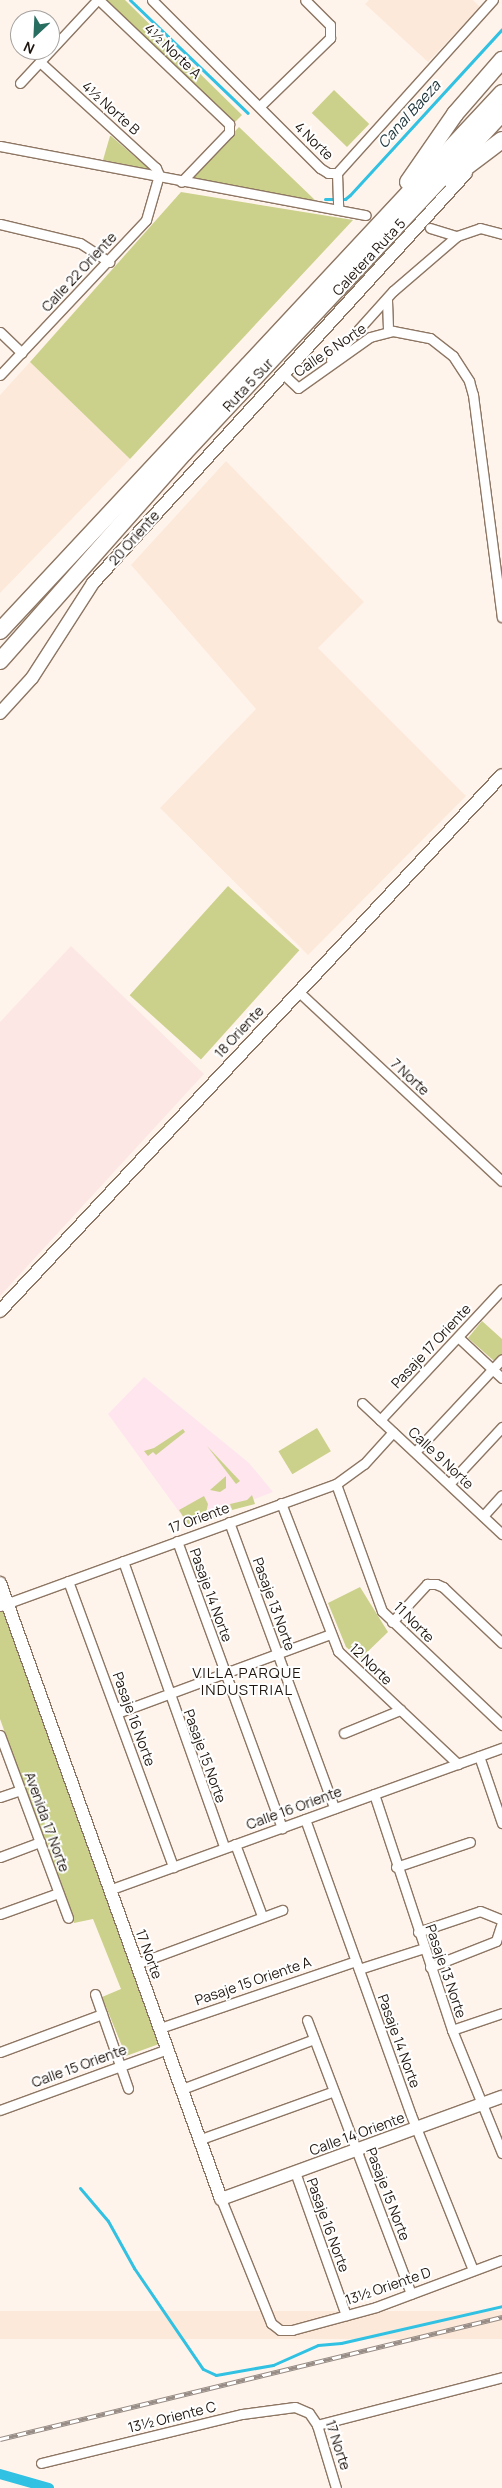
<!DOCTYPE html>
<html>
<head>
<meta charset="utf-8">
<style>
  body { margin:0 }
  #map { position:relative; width:502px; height:2488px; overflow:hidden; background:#fff4ec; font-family:Manrope,sans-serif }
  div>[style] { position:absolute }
  .commercial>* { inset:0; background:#fce7e5 }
  .built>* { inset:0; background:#fde9da; transform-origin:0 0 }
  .medical>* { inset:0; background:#fee5ee }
  .green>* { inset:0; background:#cbd18a; transform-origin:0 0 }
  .stream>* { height:3px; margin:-1.5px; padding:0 1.5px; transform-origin:1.5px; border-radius:1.5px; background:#31c1e2 }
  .canal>* { height:10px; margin:-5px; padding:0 5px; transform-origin:5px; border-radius:5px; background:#31c1e2 }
  .roads { filter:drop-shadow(1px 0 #8d7663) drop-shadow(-1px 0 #8d7663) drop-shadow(0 1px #8d7663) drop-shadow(0 -1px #8d7663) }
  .street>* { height:9px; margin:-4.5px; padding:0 4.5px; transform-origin:4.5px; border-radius:4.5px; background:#fff }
  .secondary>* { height:12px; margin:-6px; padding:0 6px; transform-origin:6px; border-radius:6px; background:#fff }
  .highway>* { height:16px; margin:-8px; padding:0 8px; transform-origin:8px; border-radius:8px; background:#fff }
  .rail>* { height:5px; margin-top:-2.5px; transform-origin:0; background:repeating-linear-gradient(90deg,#fff 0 9px,#978d86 0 18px); box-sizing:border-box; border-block:1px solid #978d86 }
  span { translate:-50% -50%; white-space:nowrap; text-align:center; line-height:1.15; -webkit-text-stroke:4px #fff; paint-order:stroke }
  .street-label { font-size:14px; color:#1f160f }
  .water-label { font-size:15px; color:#1b3238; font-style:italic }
  .neighbourhood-label { font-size:15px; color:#1f160f; letter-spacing:1px }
  .north { position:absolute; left:10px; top:10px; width:50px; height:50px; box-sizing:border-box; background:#fff; border:1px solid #a5a29f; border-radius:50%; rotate:205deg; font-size:14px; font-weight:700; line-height:20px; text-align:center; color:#1f160f }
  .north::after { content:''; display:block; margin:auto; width:18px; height:22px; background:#276d60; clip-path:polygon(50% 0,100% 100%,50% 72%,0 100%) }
</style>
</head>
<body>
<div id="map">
  <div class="commercial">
    <i style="clip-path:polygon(71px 946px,204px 1074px,0 1296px,0 1022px)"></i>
  </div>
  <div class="built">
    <i style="clip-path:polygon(369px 0,473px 0,480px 7px,428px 62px,365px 4px)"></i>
    <i style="clip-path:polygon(30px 362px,130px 459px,0 593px,0 395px)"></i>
    <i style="clip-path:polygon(226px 461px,364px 602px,318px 648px,466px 796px,308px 955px,160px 808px,256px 709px,131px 565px)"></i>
    <i style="left:502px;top:2311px;width:28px;height:517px;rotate:90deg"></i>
  </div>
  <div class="medical">
    <i style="clip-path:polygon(144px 1377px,249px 1463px,273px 1492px,188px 1524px,108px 1414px)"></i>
  </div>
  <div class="green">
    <i style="clip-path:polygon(104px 0,125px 0,242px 115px,233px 124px)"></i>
    <i style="left:334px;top:90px;width:49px;height:32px;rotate:44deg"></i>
    <i style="clip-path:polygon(239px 127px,316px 201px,191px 178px)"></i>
    <i style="clip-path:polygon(110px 136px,111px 136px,149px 169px,103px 160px)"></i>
    <i style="clip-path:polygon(181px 192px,353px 220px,130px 459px,30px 362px)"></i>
    <i style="left:228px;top:886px;width:96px;height:147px;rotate:42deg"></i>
    <i style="clip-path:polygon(482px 1321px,502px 1339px,502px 1368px,468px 1338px)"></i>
    <i style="left:317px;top:1428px;width:27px;height:45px;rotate:59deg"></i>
    <i style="clip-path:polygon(183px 1429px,185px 1432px,156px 1455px,153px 1452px,148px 1456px,144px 1451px,154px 1448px)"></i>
    <i style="clip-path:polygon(207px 1446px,240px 1481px,236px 1484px)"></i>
    <i style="clip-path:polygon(226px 1476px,226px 1488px,220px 1492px,210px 1490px)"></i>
    <i style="clip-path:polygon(252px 1495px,255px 1504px,232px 1510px,230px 1504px,247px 1500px)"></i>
    <i style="clip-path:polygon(204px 1496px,208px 1504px,206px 1513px,224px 1505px,228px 1514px,190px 1528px,179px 1510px)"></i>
    <i style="clip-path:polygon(360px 1587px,388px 1632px,360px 1659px,346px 1647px,328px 1603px)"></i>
    <i style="clip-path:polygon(0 1596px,159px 2044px,126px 2056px,102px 1997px,121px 1989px,93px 1919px,74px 1923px,0 1719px)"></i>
  </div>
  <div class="stream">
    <i style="left:130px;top:0;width:163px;rotate:43.8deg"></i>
    <i style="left:325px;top:199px;width:20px"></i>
    <i style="left:345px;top:199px;width:6px;rotate:-39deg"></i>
    <i style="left:350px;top:195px;width:225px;rotate:-47.5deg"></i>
    <i style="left:80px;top:2188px;width:43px;rotate:49.7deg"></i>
    <i style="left:108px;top:2221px;width:54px;rotate:61deg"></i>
    <i style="left:134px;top:2268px;width:122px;rotate:55.7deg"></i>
    <i style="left:203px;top:2369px;width:14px;rotate:25deg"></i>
    <i style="left:216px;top:2375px;width:58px;rotate:-10deg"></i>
    <i style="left:273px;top:2365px;width:49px;rotate:-24deg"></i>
    <i style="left:318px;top:2345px;width:23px;rotate:-5deg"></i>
    <i style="left:341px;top:2343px;width:165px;rotate:-12.9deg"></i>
  </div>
  <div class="canal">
    <i style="left:0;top:2474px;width:51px;rotate:15.9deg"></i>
  </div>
  <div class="roads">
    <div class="street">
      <i style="left:99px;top:0;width:180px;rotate:43.6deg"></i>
      <i style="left:229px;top:124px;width:8px;rotate:90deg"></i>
      <i style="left:229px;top:132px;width:69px;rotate:133.8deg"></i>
      <i style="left:152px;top:0;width:238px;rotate:45deg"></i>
      <i style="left:320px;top:168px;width:9px;rotate:32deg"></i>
      <i style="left:328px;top:173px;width:9px"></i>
      <i style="left:337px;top:173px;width:233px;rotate:-48deg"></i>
      <i style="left:20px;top:83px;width:113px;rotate:-47.1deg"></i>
      <i style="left:260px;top:106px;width:98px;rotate:-44.2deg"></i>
      <i style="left:330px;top:38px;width:13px;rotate:-90deg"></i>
      <i style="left:330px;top:25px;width:35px;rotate:-135deg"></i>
      <i style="left:0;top:146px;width:372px;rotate:10.7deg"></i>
      <i style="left:337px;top:173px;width:36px;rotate:88deg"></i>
      <i style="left:0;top:224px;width:82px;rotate:13.4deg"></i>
      <i style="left:80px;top:243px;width:35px;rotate:33deg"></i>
      <i style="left:430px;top:228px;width:28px;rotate:17deg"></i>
      <i style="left:457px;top:236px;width:24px;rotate:-19deg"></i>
      <i style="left:480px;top:228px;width:23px;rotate:15deg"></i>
      <i style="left:387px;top:300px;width:32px;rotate:88deg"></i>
      <i style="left:0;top:332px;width:30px;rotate:44deg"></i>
      <i style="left:331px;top:360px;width:93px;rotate:-48.1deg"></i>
      <i style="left:393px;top:291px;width:84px;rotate:-40.7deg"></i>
      <i style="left:282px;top:373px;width:22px;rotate:43deg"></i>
      <i style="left:298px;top:388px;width:88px;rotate:-35.3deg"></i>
      <i style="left:370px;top:337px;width:24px;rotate:-15deg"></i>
      <i style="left:393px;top:331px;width:38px;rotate:11deg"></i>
      <i style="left:430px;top:338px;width:29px;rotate:38deg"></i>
      <i style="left:453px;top:356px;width:30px;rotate:57deg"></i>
      <i style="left:469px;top:381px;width:15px;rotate:74deg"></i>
      <i style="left:473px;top:395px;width:224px;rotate:82.6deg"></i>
      <i style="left:0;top:375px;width:213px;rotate:-46.7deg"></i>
      <i style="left:146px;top:220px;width:47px;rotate:-73.9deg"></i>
      <i style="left:159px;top:175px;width:8px;rotate:-113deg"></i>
      <i style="left:156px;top:168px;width:157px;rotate:-137.6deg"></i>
      <i style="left:299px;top:992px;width:277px;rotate:43deg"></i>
      <i style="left:458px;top:1337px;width:60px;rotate:43deg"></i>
      <i style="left:362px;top:1403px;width:192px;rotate:43.1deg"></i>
      <i style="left:380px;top:1420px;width:179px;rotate:-47deg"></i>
      <i style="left:415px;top:1452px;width:127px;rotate:-46.9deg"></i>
      <i style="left:336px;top:1484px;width:135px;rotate:70.1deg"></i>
      <i style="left:382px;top:1611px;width:166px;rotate:43.5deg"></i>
      <i style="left:449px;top:1484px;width:78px;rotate:-47.1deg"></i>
      <i style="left:281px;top:1503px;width:159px;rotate:68.9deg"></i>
      <i style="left:338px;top:1651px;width:165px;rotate:43.3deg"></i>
      <i style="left:483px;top:1516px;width:28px;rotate:-48deg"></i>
      <i style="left:229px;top:1522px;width:305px;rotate:69.8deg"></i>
      <i style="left:177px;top:1541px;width:306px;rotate:69.9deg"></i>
      <i style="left:123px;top:1561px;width:302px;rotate:70.5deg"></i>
      <i style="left:68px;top:1581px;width:305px;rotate:69.8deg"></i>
      <i style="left:0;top:1606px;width:357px;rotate:-20deg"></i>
      <i style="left:336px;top:1484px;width:34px;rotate:-36deg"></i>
      <i style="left:364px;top:1464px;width:43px;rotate:-47.8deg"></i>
      <i style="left:392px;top:1622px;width:52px;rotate:-47.4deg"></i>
      <i style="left:427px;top:1584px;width:9px"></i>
      <i style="left:436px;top:1584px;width:8px;rotate:23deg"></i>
      <i style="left:443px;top:1587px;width:81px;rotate:43.5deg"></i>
      <i style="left:117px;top:1713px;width:228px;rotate:-20.3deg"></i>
      <i style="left:344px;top:1733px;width:61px;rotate:-22.3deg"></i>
      <i style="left:0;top:1735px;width:195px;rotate:69.6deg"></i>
      <i style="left:479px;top:1756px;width:71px;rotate:71.1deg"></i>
      <i style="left:374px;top:1794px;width:249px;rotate:71.7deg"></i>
      <i style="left:452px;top:2030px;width:133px;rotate:67.9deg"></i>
      <i style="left:0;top:1797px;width:21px;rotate:-19deg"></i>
      <i style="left:305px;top:1819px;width:314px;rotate:70.3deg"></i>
      <i style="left:411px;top:2115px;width:167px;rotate:68.2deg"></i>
      <i style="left:235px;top:1844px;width:77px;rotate:69.4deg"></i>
      <i style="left:0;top:1857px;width:43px;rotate:-20.6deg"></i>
      <i style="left:396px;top:1867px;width:78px;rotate:-18.7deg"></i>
      <i style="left:109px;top:1890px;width:418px;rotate:-19.9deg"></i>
      <i style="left:0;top:1914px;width:62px;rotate:-19.9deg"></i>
      <i style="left:418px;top:1932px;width:65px;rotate:-18.7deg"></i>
      <i style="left:480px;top:1911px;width:24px;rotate:22deg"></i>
      <i style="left:136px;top:1964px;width:156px;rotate:-20.3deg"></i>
      <i style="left:430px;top:1967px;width:71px;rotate:-21.5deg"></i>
      <i style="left:496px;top:1941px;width:19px;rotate:-72deg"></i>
      <i style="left:359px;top:1969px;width:68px;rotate:-17.9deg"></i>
      <i style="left:95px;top:1994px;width:100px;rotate:70.7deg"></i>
      <i style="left:307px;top:2020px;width:293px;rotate:69.2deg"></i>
      <i style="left:160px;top:2028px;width:207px;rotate:-18.9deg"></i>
      <i style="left:452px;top:2030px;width:53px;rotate:-18.8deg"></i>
      <i style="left:0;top:2052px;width:109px;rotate:-20.4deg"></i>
      <i style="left:182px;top:2089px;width:141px;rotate:-20.7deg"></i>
      <i style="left:0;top:2110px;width:179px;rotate:-20deg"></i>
      <i style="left:201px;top:2139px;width:141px;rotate:-19.8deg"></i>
      <i style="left:295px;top:2172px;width:152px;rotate:70.4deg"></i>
      <i style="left:221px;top:2199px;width:134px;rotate:68deg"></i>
      <i style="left:271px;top:2323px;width:11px;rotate:38deg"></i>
      <i style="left:280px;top:2330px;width:12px"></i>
      <i style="left:292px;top:2330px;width:87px;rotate:-15.3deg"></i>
      <i style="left:376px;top:2307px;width:134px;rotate:-20.5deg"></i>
      <i style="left:317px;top:2425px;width:191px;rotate:-14.5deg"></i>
      <i style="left:41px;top:2463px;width:207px;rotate:-13.7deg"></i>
      <i style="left:242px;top:2414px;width:53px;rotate:-7.5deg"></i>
      <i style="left:295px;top:2407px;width:15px;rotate:23deg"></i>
      <i style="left:309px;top:2413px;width:14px;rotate:56deg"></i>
      <i style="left:317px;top:2425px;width:66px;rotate:73.2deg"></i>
    </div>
    <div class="secondary">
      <i style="left:0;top:713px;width:47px;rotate:-47.6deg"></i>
      <i style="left:32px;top:678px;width:113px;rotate:-57.3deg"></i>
      <i style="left:93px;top:583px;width:554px;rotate:-47.71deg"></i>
      <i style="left:0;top:1311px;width:734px;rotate:-46.88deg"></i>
      <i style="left:0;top:1583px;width:654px;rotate:70.26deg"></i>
      <i style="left:221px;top:2199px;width:299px;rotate:-20deg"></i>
    </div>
    <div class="highway">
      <i style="left:450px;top:179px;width:65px;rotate:-36.9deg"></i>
      <i style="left:408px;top:182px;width:83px;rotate:-55.3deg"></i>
      <i style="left:455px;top:114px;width:72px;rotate:-49deg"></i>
      <i style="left:0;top:631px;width:736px;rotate:-46.98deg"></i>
      <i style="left:0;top:661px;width:278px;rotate:-48.5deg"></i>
      <i style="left:184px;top:453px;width:466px;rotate:-46.9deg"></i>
    </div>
  </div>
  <div class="rail">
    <i style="left:0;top:2439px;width:517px;rotate:-13.66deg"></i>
  </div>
  <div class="street-label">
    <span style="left:173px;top:51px;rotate:44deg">4½ Norte A</span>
    <span style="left:111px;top:108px;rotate:42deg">4½ Norte B</span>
    <span style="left:314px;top:141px;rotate:44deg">4 Norte</span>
    <span style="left:369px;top:257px;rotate:-47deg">Caletera Ruta 5</span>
    <span style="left:79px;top:272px;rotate:-47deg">Calle 22 Oriente</span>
    <span style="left:330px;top:350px;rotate:-34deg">Calle 6 Norte</span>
    <span style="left:248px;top:385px;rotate:-47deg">Ruta 5 Sur</span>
    <span style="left:134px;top:538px;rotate:-48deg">20 Oriente</span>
    <span style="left:239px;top:1032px;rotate:-47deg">18 Oriente</span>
    <span style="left:410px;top:1077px;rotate:43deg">7 Norte</span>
    <span style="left:431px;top:1346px;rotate:-47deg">Pasaje 17 Oriente</span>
    <span style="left:441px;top:1458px;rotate:43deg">Calle 9 Norte</span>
    <span style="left:199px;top:1518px;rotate:-20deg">17 Oriente</span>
    <span style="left:211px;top:1595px;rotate:70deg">Pasaje 14 Norte</span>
    <span style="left:274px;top:1604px;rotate:70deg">Pasaje 13 Norte</span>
    <span style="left:414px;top:1622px;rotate:45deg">11 Norte</span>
    <span style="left:371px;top:1664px;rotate:44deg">12 Norte</span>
    <span style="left:134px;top:1719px;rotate:70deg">Pasaje 16 Norte</span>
    <span style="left:205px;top:1756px;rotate:70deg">Pasaje 15 Norte</span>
    <span style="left:294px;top:1808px;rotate:-20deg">Calle 16 Oriente</span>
    <span style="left:47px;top:1822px;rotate:70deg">Avenida 17 Norte</span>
    <span style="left:149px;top:1954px;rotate:70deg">17 Norte</span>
    <span style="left:446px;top:1971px;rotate:71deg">Pasaje 13 Norte</span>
    <span style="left:253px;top:1981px;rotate:-19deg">Pasaje 15 Oriente A</span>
    <span style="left:399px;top:2041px;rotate:70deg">Pasaje 14 Norte</span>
    <span style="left:79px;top:2066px;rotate:-20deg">Calle 15 Oriente</span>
    <span style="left:357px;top:2134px;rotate:-20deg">Calle 14 Oriente</span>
    <span style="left:388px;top:2194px;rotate:69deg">Pasaje 15 Norte</span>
    <span style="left:328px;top:2225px;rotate:70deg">Pasaje 16 Norte</span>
    <span style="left:388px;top:2286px;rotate:-19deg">13½ Oriente D</span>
    <span style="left:172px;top:2417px;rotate:-14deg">13½ Oriente C</span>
    <span style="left:338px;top:2445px;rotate:72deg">17 Norte</span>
  </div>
  <div class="water-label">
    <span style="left:409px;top:114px;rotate:-48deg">Canal Baeza</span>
  </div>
  <div class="neighbourhood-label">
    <span style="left:247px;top:1681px">VILLA PARQUE<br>INDUSTRIAL</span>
  </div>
  <div class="north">N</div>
</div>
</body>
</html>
